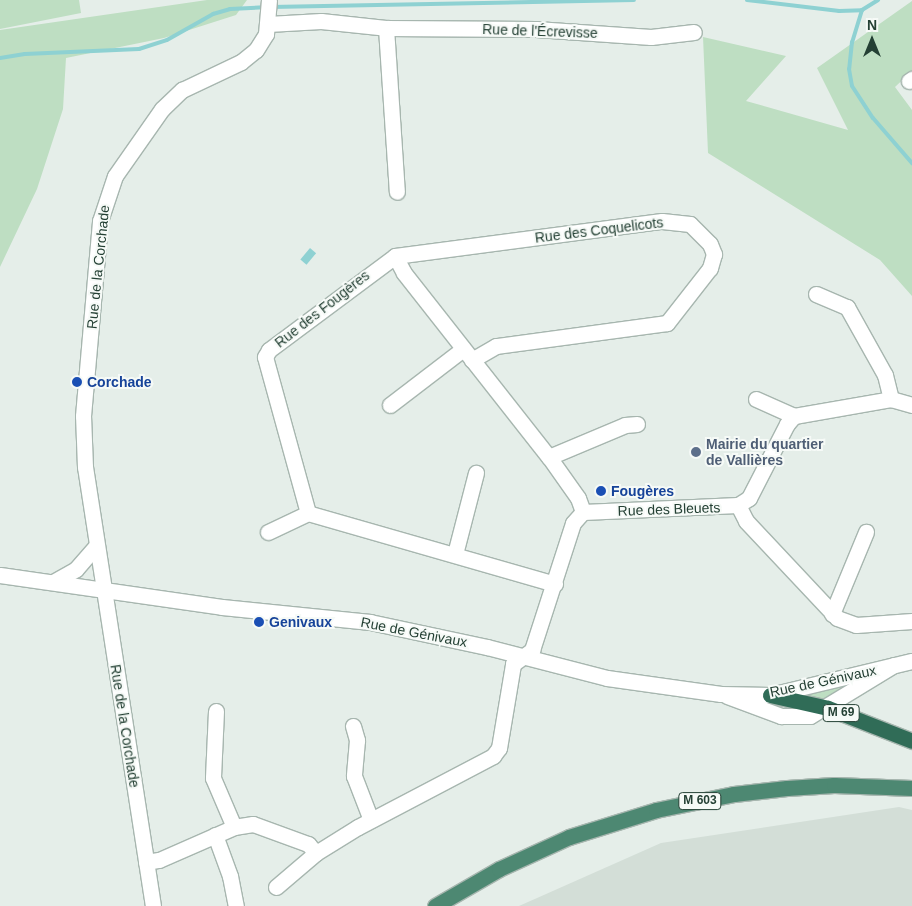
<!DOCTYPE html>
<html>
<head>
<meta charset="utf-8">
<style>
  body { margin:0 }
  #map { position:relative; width:912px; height:906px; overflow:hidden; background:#e5eee9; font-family:Helvetica,sans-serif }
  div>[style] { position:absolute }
  .built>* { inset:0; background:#d3ded7 }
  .green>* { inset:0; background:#bedec2 }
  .water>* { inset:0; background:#8ed1d2; transform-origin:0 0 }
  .stream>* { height:4px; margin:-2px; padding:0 2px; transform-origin:2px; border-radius:2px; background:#8ed1d2 }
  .roads { filter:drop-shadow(1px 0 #a7b6af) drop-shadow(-1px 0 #a7b6af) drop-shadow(0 1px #a7b6af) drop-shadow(0 -1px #a7b6af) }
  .minor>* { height:15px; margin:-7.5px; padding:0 7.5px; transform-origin:7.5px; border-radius:7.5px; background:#fff }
  .tertiary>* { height:15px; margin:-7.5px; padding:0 7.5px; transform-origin:7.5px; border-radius:7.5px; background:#fff }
  .secondary>* { height:15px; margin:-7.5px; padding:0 7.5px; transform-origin:7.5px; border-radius:7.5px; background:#fff }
  .trunk>* { height:15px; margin:-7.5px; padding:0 7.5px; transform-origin:7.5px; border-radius:7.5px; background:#4d8872 }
  .motorway>* { height:15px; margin:-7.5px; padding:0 7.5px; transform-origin:7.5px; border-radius:7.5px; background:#306c57 }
  .dots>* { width:14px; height:14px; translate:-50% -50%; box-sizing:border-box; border:2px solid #f6faf7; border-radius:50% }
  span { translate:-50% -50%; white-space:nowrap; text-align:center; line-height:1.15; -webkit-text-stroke:4px #f6faf7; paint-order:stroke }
  .shield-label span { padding:1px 4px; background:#f6faf7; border:1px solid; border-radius:4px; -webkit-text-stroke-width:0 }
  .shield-label { font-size:12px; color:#244034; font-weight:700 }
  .street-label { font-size:14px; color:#244034 }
  .transit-label { font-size:14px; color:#164399; font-weight:700 }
  .left { translate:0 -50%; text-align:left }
  .service-label { font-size:14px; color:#4e5e75; font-weight:700 }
  .north { position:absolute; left:847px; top:15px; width:50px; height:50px; -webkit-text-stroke:4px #f6faf7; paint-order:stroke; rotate:0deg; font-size:14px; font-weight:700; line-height:20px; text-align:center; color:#244034 }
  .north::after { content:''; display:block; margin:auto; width:18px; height:22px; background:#244034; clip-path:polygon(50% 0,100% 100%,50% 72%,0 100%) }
</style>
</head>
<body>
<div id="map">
  <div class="built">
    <i style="clip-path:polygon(899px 807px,912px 810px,912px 906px,519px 906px,661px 843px)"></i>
  </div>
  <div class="green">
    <i style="clip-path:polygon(0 0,79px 0,81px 13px,0 29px)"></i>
    <i style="clip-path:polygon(207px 0,247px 0,236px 15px,164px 38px,66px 58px,63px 109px,37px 189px,0 267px,0 30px)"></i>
    <i style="clip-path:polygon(912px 1px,912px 71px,895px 87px,912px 110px,912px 296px,880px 260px,708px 153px,703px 37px,786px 56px,746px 101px,848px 130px,817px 68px)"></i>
    <i style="clip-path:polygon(857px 679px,822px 701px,807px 695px,807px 692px)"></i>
  </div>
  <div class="water">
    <i style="left:310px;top:248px;width:8px;height:15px;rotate:40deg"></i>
  </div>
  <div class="stream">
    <i style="left:747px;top:0;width:93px;rotate:6.8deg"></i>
    <i style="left:839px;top:11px;width:23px;rotate:-2deg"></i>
    <i style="left:862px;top:10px;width:19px;rotate:-32deg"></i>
    <i style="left:271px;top:7px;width:363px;rotate:-1.1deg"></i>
    <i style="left:862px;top:10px;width:34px;rotate:107deg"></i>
    <i style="left:852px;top:42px;width:27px;rotate:96deg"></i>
    <i style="left:849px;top:69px;width:17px;rotate:80deg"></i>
    <i style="left:852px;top:86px;width:38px;rotate:57deg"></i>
    <i style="left:873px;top:118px;width:60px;rotate:49.1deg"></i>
    <i style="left:0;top:58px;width:25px;rotate:-9deg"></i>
    <i style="left:25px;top:54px;width:114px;rotate:-2.5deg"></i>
    <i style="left:139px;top:49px;width:29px;rotate:-18deg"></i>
    <i style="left:167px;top:40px;width:53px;rotate:-29.5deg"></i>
    <i style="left:213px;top:14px;width:18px;rotate:-16deg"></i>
    <i style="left:230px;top:9px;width:34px;rotate:-3deg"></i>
  </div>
  <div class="roads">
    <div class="minor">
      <i style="left:268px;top:24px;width:53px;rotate:-3.2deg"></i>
      <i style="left:321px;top:21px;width:65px;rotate:6.1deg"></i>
      <i style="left:386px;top:28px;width:150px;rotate:0.4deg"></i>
      <i style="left:536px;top:29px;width:115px;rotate:4deg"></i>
      <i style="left:651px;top:37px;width:43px;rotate:-6.6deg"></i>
      <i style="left:386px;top:28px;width:164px;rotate:86.2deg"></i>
      <i style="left:909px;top:81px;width:4px;rotate:-34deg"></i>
      <i style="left:395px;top:256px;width:269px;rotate:-7.5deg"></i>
      <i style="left:662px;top:221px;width:28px;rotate:6deg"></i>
      <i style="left:690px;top:224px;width:28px;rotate:45deg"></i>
      <i style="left:710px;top:244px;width:11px;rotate:68deg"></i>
      <i style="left:714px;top:254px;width:15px;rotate:106deg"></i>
      <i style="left:710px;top:268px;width:70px;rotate:128deg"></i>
      <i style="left:667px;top:323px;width:173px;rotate:172.3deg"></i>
      <i style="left:496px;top:346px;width:28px;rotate:150deg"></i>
      <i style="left:816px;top:294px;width:34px;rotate:23deg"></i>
      <i style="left:847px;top:307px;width:78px;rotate:60.8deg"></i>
      <i style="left:885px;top:375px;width:25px;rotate:76deg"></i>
      <i style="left:756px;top:399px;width:42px;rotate:24.1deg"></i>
      <i style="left:390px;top:405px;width:92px;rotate:-37.5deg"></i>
      <i style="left:549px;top:457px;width:82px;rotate:-22.8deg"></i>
      <i style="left:625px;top:425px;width:12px;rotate:-5deg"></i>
      <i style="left:738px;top:505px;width:18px;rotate:63deg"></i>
      <i style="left:746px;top:521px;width:133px;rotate:46.8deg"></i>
      <i style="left:837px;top:618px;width:20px;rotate:20deg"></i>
      <i style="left:856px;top:625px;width:56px;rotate:-4.1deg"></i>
      <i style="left:583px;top:512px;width:155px;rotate:-2.6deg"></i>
      <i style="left:738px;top:505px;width:13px;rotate:-32deg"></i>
      <i style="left:749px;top:498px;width:83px;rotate:-62.8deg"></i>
      <i style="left:787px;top:424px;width:11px;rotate:-49deg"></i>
      <i style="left:794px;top:416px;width:98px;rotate:-9.9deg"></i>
      <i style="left:891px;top:399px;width:22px;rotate:16deg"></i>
      <i style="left:268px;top:532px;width:44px;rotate:-25.4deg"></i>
      <i style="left:455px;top:554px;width:84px;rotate:-75.5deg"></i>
      <i style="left:555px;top:584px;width:257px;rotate:-164deg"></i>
      <i style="left:308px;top:513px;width:162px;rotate:-105.4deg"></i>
      <i style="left:265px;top:357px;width:8px;rotate:-60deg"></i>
      <i style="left:269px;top:350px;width:157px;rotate:-36.7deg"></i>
      <i style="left:395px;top:256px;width:19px;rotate:62deg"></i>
      <i style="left:404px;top:273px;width:234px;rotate:51.8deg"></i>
      <i style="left:549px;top:457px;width:50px;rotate:54.7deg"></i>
      <i style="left:578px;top:498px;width:15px;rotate:70deg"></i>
      <i style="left:832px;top:614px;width:89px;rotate:-67.5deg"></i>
      <i style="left:216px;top:711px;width:67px;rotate:92.6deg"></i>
      <i style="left:213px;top:778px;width:53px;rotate:66.8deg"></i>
      <i style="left:353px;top:726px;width:15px;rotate:74deg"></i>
      <i style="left:357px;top:740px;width:36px;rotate:95deg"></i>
      <i style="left:354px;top:776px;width:47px;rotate:68.9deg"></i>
      <i style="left:215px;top:835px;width:44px;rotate:69.9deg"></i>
      <i style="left:230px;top:876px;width:31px;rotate:79deg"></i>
      <i style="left:146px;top:862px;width:13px;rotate:-9deg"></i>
      <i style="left:159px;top:860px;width:82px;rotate:-23.7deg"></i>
      <i style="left:234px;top:827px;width:19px;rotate:-9deg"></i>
      <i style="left:253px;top:824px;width:59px;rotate:20deg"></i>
      <i style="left:308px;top:844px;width:12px;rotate:48deg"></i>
      <i style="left:316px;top:853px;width:49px;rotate:-31.8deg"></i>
      <i style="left:358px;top:827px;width:153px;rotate:-27.7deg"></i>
      <i style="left:493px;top:756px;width:10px;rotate:-53deg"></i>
      <i style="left:499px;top:748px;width:85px;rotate:-80.5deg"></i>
      <i style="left:513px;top:664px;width:24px;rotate:-36deg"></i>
      <i style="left:532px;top:650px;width:133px;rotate:-72.1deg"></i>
      <i style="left:573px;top:523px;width:15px;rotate:-48deg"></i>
      <i style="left:276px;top:887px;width:52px;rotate:-40.4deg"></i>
    </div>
    <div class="tertiary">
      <i style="left:770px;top:695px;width:146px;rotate:-13.5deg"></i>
      <i style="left:727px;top:696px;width:58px;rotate:20.3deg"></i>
      <i style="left:781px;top:716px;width:29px"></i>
      <i style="left:810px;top:716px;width:98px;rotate:-31.3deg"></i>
    </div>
    <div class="secondary">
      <i style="left:0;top:575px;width:224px;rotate:8.2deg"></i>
      <i style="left:222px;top:607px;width:149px;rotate:5.8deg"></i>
      <i style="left:370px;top:622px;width:120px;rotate:12.1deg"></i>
      <i style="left:487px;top:647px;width:124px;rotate:14.5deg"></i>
      <i style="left:607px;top:678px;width:115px;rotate:8deg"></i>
      <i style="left:721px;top:694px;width:49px;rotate:1.2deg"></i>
      <i style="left:53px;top:582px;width:26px;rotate:-29deg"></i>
      <i style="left:76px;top:569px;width:30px;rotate:-49deg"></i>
      <i style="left:153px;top:906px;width:444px;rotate:-98.8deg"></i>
      <i style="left:85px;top:467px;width:51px;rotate:-92.2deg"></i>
      <i style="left:83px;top:416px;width:196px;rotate:-85deg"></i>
      <i style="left:100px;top:221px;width:47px;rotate:-71.6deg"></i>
      <i style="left:115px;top:176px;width:82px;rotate:-55deg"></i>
      <i style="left:162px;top:109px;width:28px;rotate:-44deg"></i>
      <i style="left:182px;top:90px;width:65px;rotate:-25.4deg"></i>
      <i style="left:241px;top:62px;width:19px;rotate:-39deg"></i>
      <i style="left:256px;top:50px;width:19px;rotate:-58deg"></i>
      <i style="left:266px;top:34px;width:34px;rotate:-85deg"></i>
    </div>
    <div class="trunk">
      <i style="left:435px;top:906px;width:74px;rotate:-30deg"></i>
      <i style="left:499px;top:869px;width:77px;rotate:-24.6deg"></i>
      <i style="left:569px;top:837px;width:91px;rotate:-17.2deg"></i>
      <i style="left:656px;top:810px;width:80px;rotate:-11.6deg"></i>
      <i style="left:734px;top:794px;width:53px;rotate:-6.5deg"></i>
      <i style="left:787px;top:788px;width:47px;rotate:-3.7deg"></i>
      <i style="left:834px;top:785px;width:78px;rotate:2.2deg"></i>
    </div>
    <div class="motorway">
      <i style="left:770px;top:695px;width:59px;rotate:12.6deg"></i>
      <i style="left:828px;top:708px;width:90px;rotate:21.4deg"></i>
    </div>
  </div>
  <div class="dots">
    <i style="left:77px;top:382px;background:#1a4fb4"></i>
    <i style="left:696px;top:452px;background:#5c6f8a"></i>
    <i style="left:601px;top:491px;background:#1a4fb4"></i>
    <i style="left:259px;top:622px;background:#1a4fb4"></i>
  </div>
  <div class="shield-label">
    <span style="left:841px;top:713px">M 69</span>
    <span style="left:700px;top:801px">M 603</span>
  </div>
  <div class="street-label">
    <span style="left:540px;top:31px;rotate:2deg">Rue de l'Écrevisse</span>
    <span style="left:599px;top:230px;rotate:-7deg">Rue des Coquelicots</span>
    <span style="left:98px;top:267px;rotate:-84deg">Rue de la Corchade</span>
    <span style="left:322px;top:309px;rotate:-38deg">Rue des Fougères</span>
    <span style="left:669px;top:509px;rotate:-2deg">Rue des Bleuets</span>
    <span style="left:414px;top:632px;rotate:11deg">Rue de Génivaux</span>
    <span style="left:823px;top:681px;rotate:-12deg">Rue de Génivaux</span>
    <span style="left:125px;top:726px;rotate:81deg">Rue de la Corchade</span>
  </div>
  <div class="transit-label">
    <span class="left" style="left:87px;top:382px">Corchade</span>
    <span class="left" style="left:611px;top:491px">Fougères</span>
    <span class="left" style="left:269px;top:622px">Genivaux</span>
  </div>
  <div class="service-label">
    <span class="left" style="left:706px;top:452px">Mairie du quartier<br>de Vallières</span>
  </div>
  <div class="north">N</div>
</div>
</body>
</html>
